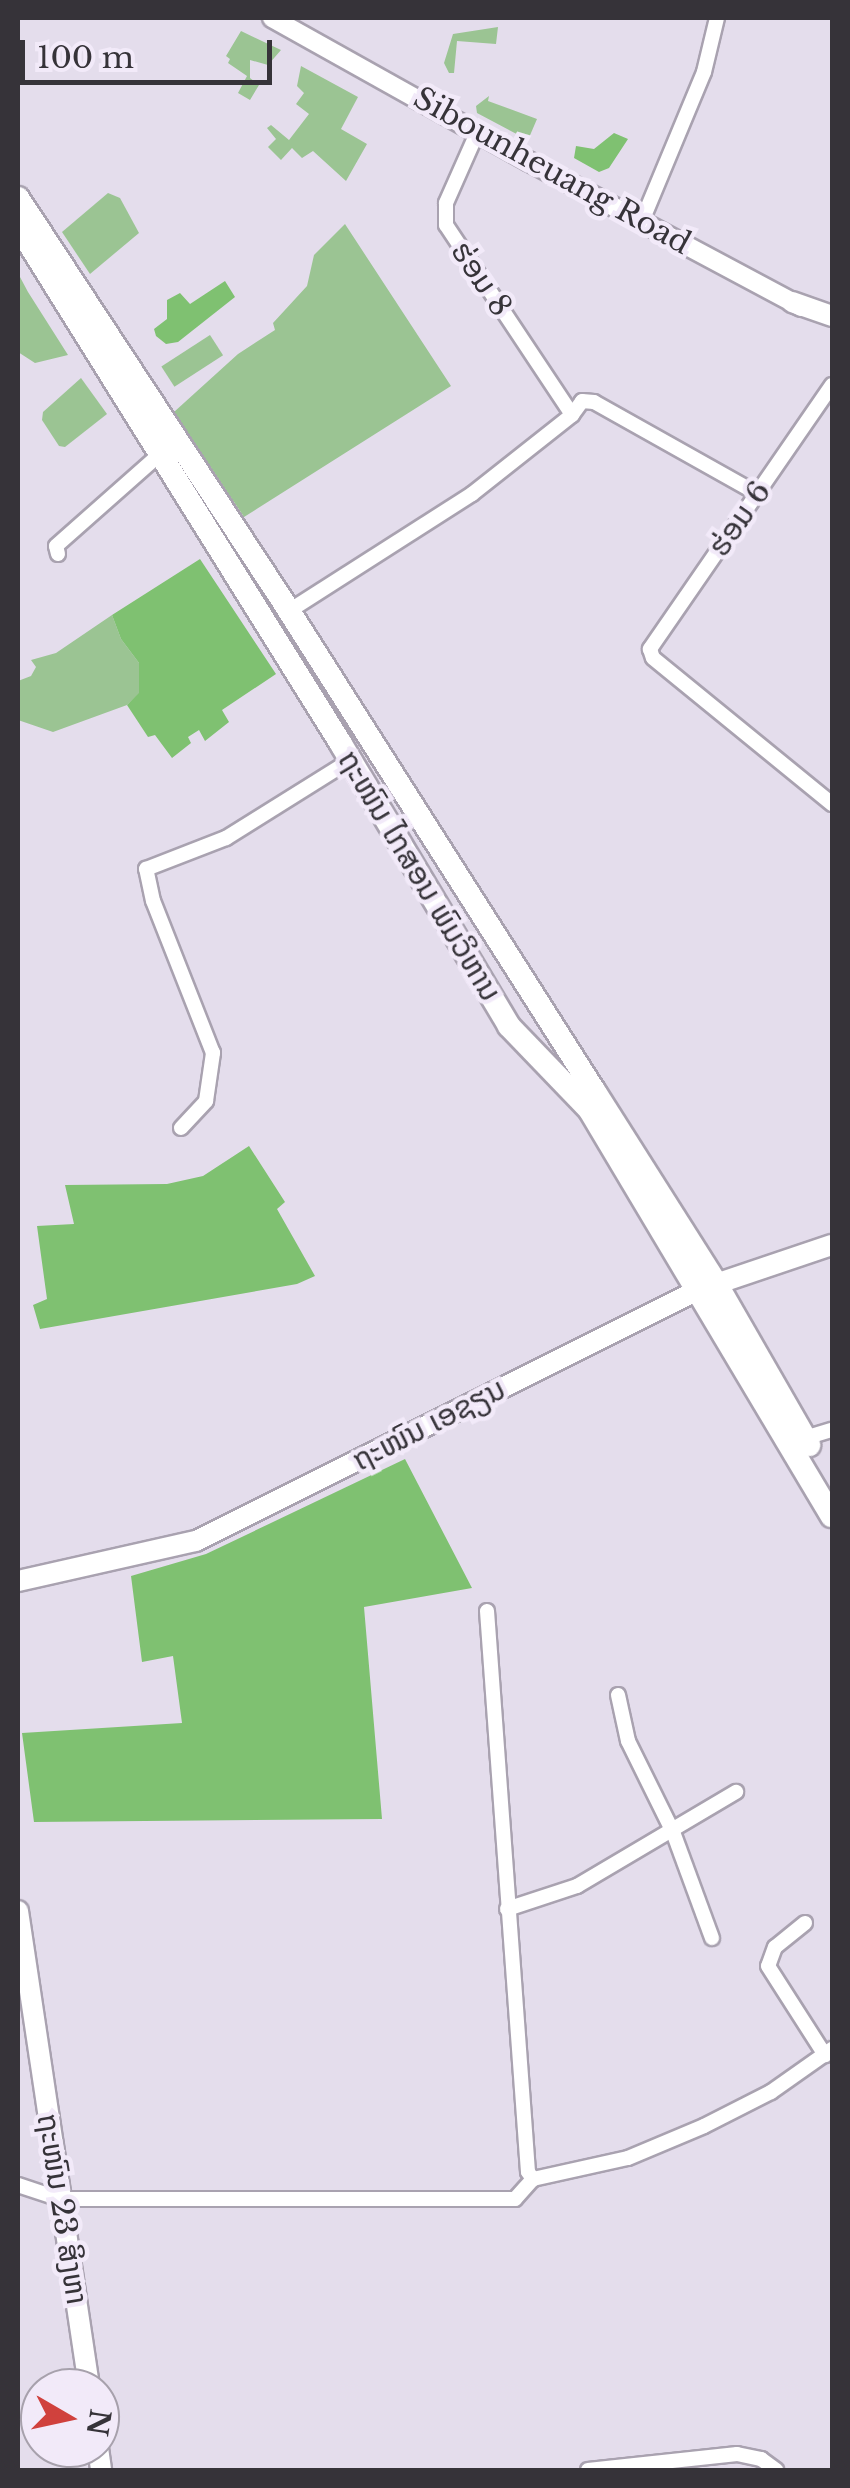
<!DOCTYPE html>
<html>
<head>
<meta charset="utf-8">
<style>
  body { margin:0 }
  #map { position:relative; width:850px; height:2488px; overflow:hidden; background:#e4ddec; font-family:"Libre Baskerville","Noto Sans Lao",serif }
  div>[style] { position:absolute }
  .green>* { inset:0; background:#9bc493; transform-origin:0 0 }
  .forest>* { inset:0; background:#7fc171 }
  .roads { filter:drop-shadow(2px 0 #a9a2b0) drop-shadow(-2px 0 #a9a2b0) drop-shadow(0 2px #a9a2b0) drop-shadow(0 -2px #a9a2b0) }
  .minor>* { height:14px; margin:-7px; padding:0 7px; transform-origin:7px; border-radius:7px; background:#fff }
  .tertiary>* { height:18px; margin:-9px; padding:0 9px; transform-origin:9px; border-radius:9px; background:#fff }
  .secondary>* { height:20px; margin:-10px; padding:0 10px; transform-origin:10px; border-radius:10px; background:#fff }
  .trunk>* { height:22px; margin:-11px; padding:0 11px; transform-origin:11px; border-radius:11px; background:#fff }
  span { translate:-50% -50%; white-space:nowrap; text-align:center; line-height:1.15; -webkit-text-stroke:9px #f2eaf9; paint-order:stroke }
  .street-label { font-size:30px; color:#363339 }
  .frame { position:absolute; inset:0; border:20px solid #363339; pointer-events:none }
  .north { position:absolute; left:20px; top:2368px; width:100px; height:100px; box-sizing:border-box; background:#f2eaf9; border:2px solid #a7a1ac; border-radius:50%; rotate:99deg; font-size:28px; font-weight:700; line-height:40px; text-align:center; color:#363339 }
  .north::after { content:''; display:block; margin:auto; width:35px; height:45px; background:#d0413d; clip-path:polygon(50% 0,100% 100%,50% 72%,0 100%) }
  .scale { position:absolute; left:20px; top:40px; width:252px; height:45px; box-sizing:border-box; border:5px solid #363339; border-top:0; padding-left:12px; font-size:30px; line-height:35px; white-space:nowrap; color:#363339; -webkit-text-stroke:8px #f2eaf9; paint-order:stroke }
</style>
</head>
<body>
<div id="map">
  <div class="green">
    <i style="clip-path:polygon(498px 27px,496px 44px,457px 41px,454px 73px,449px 73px,444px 63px,453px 34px)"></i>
    <i style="clip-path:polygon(241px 31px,281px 50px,268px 65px,250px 60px,250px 78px,259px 85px,250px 100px,238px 93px,247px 76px,228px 63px,230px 59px,226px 56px)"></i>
    <i style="clip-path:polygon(301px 66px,358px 97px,341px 129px,367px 144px,346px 181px,313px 151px,302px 158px,292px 148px,281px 160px,268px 147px,276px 139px,267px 128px,271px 125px,289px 140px,309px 114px,296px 104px,304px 93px,297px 86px)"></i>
    <i style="clip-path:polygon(489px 96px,488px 101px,537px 119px,528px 140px,477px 113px,476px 106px)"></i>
    <i style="clip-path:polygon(108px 193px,120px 198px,139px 233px,90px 274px,62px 232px)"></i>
    <i style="clip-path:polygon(345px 224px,451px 386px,244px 517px,174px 412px,238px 354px,275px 330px,273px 323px,307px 286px,314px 255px)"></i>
    <i style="clip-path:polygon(20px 277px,28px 292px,68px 355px,35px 363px,18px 352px)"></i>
    <i style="left:210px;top:335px;width:24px;height:58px;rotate:57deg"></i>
    <i style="clip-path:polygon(81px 378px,107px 414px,65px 447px,59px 446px,42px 420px,43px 412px)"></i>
    <i style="clip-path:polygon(112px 615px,121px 639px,139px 663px,139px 694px,127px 705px,53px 732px,18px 720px,18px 681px,31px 676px,36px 667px,31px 660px,56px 653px)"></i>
  </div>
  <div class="forest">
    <i style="clip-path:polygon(614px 133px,628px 139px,609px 168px,599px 172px,574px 158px,576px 146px,594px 149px)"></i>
    <i style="clip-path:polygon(225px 281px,235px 297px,178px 342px,166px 344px,156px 336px,154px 329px,167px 319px,167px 300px,180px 293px,190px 304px)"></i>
    <i style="clip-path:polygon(200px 559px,276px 674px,222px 710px,229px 722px,205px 741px,199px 730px,188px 737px,191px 743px,172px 758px,155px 735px,148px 737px,127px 705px,139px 693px,139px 663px,121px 639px,112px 615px)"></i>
    <i style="clip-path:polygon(249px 1146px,285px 1202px,277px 1209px,315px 1276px,297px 1284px,40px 1329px,33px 1305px,47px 1299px,37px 1226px,74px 1224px,65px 1185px,167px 1184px,203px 1176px)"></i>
    <i style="clip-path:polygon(405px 1459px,472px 1588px,364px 1607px,382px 1819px,34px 1822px,22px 1733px,182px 1723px,173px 1656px,142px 1662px,131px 1576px,206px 1554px)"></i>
  </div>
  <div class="roads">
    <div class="minor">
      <i style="left:477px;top:133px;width:77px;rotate:113.9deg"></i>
      <i style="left:446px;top:203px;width:22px;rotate:90deg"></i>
      <i style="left:446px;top:225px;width:228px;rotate:56.4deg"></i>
      <i style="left:642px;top:221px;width:161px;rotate:-67.4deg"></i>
      <i style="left:704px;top:72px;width:56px;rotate:-76.5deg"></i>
      <i style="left:832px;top:385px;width:321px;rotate:124.6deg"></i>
      <i style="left:650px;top:649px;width:9px;rotate:72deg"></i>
      <i style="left:653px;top:658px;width:231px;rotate:39.2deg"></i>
      <i style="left:58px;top:554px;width:8px;rotate:-104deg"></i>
      <i style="left:56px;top:546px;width:137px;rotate:-41.5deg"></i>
      <i style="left:289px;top:611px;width:217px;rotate:-32.6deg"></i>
      <i style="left:472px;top:494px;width:127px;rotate:-38.3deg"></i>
      <i style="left:572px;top:415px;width:17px;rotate:-54deg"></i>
      <i style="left:582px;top:401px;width:12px;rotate:5deg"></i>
      <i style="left:594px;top:402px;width:188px;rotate:29.3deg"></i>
      <i style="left:181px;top:1128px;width:37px;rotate:-47deg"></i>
      <i style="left:206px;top:1101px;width:49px;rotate:-81.7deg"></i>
      <i style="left:213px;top:1053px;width:163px;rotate:-111.5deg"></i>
      <i style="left:153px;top:901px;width:33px;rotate:-102deg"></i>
      <i style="left:146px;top:869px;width:86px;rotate:-21.2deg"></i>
      <i style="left:226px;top:838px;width:147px;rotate:-32deg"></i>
      <i style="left:805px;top:1438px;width:28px;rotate:-17deg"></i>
      <i style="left:487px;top:1611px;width:562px;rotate:85.82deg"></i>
      <i style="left:528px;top:2172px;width:9px;rotate:54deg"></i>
      <i style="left:618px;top:1695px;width:47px;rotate:77.7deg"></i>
      <i style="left:628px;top:1741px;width:102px;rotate:63.7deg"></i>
      <i style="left:673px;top:1832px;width:113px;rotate:69.8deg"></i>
      <i style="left:507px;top:1909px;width:74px;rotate:-18.2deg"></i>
      <i style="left:577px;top:1886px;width:185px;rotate:-30.6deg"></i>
      <i style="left:805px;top:1923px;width:38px;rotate:141deg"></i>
      <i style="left:775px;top:1947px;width:20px;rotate:110deg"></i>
      <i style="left:768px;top:1966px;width:106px;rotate:57.4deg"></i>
      <i style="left:18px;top:2185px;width:44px;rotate:18.4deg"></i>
      <i style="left:60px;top:2199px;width:455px"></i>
      <i style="left:515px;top:2199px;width:27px;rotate:-48deg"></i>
      <i style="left:533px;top:2179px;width:97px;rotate:-12.5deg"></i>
      <i style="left:628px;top:2158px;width:82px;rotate:-22.8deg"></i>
      <i style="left:704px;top:2126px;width:75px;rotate:-26.9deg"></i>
      <i style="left:771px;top:2092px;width:75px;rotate:-35.2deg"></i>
      <i style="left:588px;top:2470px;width:150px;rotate:-6.1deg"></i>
      <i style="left:737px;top:2454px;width:25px;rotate:12deg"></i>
      <i style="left:761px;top:2459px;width:19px;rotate:36deg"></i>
    </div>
    <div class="tertiary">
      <i style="left:272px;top:18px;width:293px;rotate:29.2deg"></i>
      <i style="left:528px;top:161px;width:310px;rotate:28.1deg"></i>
    </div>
    <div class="secondary">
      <i style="left:792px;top:302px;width:42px;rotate:19.3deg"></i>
      <i style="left:18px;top:1581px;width:182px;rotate:-12.7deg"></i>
      <i style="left:196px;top:1541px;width:561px;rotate:-26.57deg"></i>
      <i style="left:698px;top:1290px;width:141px;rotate:-18.6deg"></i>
      <i style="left:18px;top:1911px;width:482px;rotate:81.5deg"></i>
      <i style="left:98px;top:2448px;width:22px;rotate:82deg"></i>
    </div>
    <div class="trunk">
      <i style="left:18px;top:198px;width:494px;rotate:56.7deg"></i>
      <i style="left:289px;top:611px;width:570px;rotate:57.54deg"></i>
      <i style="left:595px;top:1092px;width:226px;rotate:57.6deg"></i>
      <i style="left:716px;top:1283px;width:187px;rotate:60.1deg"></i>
      <i style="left:18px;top:226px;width:610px;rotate:58.05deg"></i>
      <i style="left:341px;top:744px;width:328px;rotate:59.2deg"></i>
      <i style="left:509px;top:1026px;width:115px;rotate:46.1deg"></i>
      <i style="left:589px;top:1109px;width:474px;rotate:59.2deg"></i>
    </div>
  </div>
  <div class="street-label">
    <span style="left:552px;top:171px;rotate:29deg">Sibounheuang Road</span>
    <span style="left:481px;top:279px;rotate:56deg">ຮ່ອມ 8</span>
    <span style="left:740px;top:519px;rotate:-55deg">ຮ່ອມ 6</span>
    <span style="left:419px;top:876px;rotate:59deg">ຖະໜົນ ໄກສອນ ພົມວິຫານ</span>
    <span style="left:429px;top:1425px;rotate:-27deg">ຖະໜົນ ເອຊຽນ</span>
    <span style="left:62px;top:2209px;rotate:81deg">ຖະໜົນ 23 ສິງຫາ</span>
  </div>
  <div class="frame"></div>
  <div class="north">N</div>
  <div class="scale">100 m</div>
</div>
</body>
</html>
